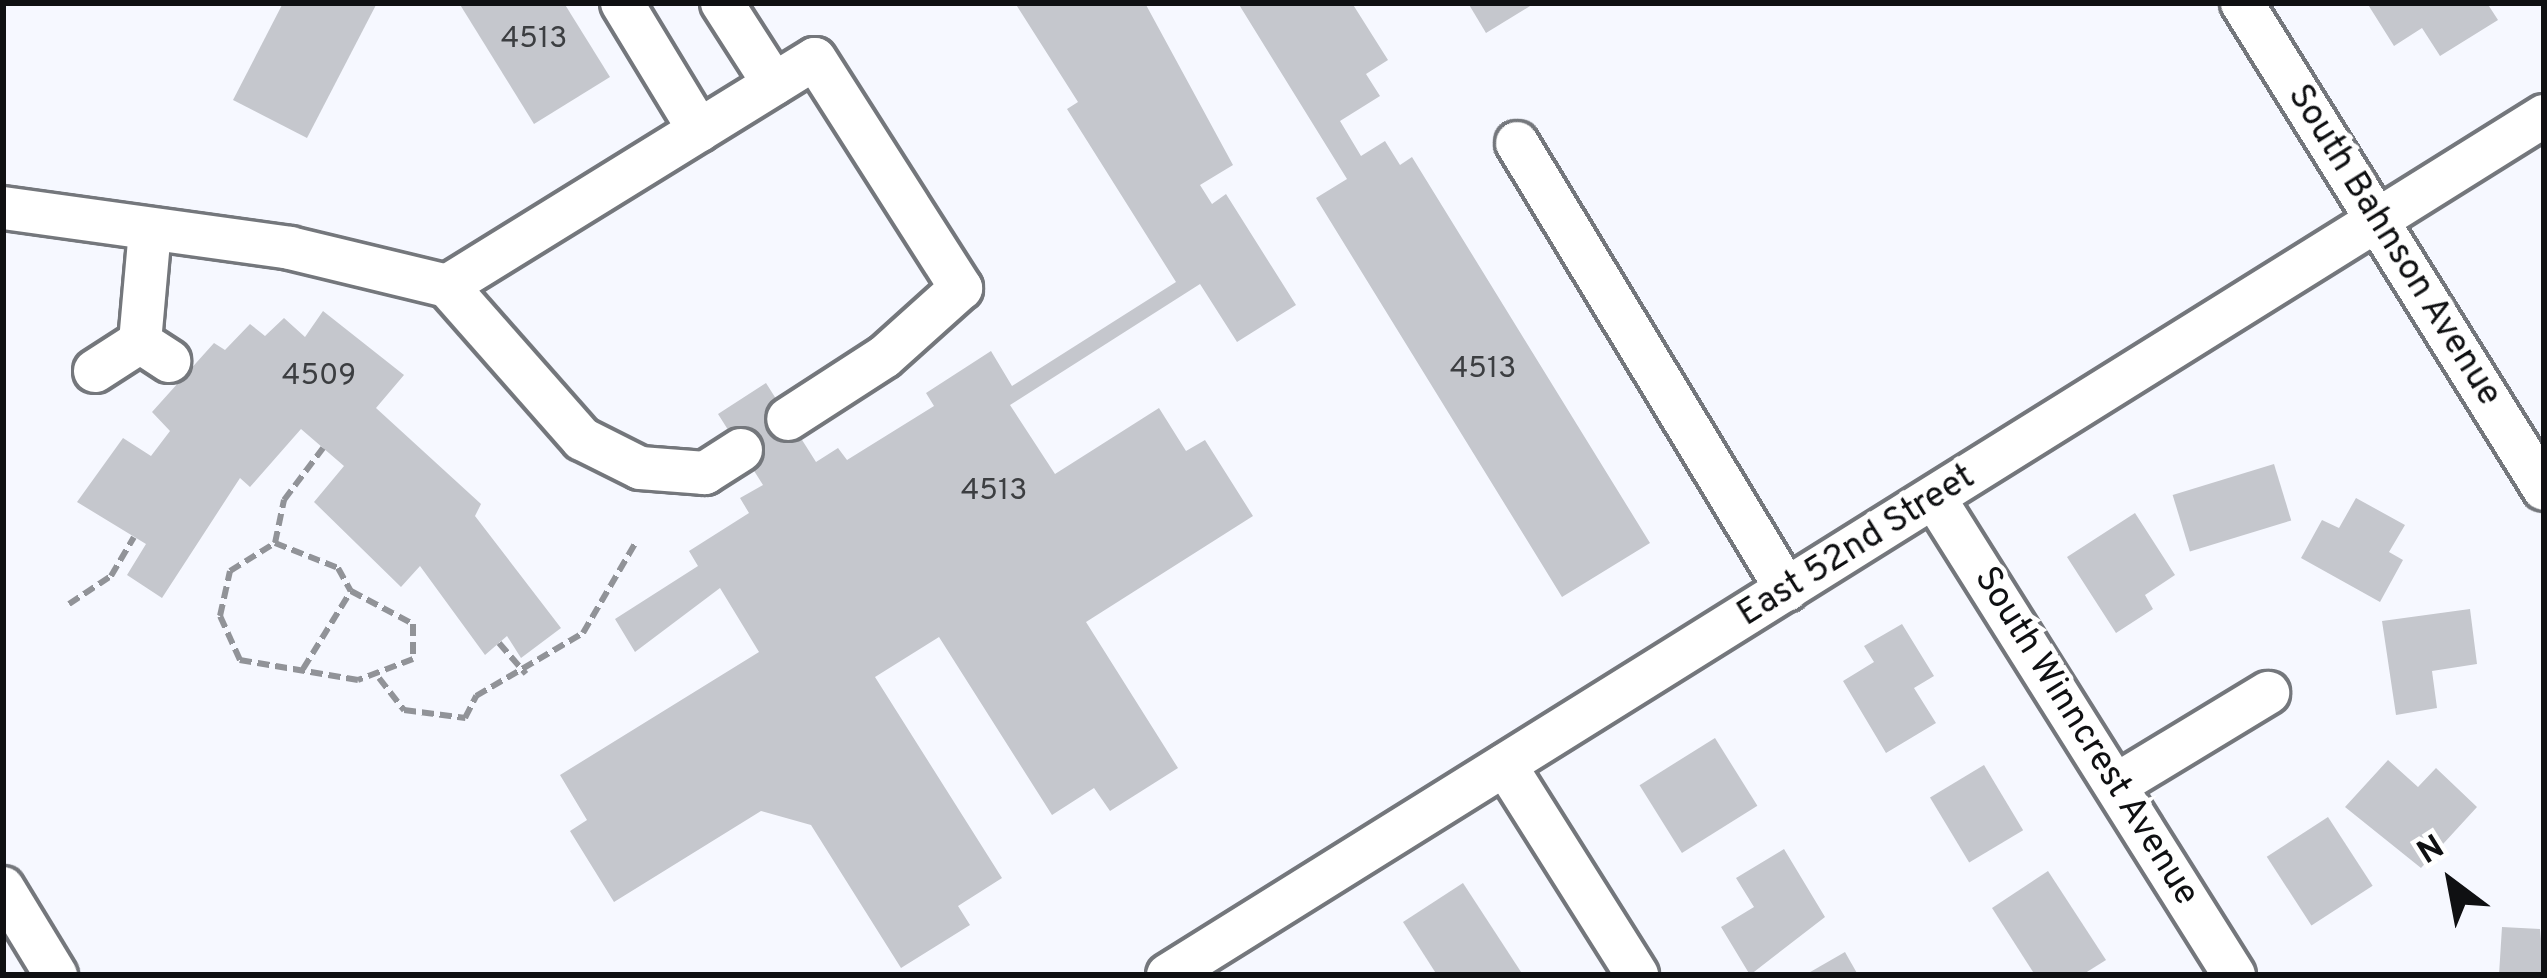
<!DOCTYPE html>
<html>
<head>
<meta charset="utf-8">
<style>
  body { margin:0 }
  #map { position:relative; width:2547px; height:978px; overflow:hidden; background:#f6f8ff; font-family:Overpass,sans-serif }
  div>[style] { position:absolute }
  .building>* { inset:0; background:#c5c7cd; transform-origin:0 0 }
  .path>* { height:6px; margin-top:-3px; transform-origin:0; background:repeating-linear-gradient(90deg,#919398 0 12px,transparent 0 18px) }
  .roads { filter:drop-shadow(3px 0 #74777c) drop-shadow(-3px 0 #74777c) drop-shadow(0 3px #74777c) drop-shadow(0 -3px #74777c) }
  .minor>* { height:42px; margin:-21px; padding:0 21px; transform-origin:21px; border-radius:21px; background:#fff }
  span { translate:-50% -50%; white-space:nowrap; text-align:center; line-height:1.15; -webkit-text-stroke:9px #fff; paint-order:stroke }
  .number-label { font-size:30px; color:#3c3e41 }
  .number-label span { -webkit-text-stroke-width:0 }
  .street-label { font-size:36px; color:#0f1012 }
  .frame { position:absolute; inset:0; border:6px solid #0f1012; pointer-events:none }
  .north { position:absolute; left:2391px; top:822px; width:120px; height:120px; -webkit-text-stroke:9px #fff; paint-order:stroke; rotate:328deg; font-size:33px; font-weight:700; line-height:48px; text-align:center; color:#0f1012 }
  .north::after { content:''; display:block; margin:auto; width:42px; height:54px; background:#0f1012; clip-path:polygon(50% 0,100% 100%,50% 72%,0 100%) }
</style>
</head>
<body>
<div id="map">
  <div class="building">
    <i style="clip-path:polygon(283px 3px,377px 3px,307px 138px,233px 100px)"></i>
    <i style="clip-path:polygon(459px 3px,564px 3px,610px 77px,534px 124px)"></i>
    <i style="clip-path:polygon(1015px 3px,1145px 3px,1233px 165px,1200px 185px,1212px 204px,1226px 194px,1296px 305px,1237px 342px,1200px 284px,1010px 405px,1055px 474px,1159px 408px,1186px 451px,1205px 440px,1253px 516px,1086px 622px,1178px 768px,1110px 811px,1094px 788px,1052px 815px,939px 637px,875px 677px,1002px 878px,958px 906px,970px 925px,901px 968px,811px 825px,761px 811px,614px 902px,570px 831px,587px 820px,560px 775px,759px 652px,720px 588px,635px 652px,615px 619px,698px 566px,689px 551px,749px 513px,740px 498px,763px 485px,718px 414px,766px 383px,816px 462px,838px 448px,847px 460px,934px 406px,926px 393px,991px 351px,1012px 386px,1176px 282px,1067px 109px,1078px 102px)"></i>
    <i style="clip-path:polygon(1238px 3px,1352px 3px,1388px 60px,1366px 74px,1380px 96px,1340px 121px,1361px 156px,1385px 141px,1400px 165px,1412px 157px,1650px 543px,1562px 597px,1316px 198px,1347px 179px)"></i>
    <i style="clip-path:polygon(1468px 3px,1535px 3px,1486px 33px)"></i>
    <i style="clip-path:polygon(2367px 3px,2487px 3px,2498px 20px,2440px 56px,2422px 28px,2394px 46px)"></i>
    <i style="clip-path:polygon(323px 311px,404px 375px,376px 408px,481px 504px,475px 516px,561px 628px,521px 658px,507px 636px,485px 655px,420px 566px,401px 587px,314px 502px,344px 466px,301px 429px,250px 487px,240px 478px,162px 598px,127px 575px,146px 544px,77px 502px,123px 438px,151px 456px,170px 431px,152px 412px,214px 343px,225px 350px,250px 324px,265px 336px,284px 318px,305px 337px)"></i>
    <i style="left:2274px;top:464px;width:59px;height:106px;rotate:73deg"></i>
    <i style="clip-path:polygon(2356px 498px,2405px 525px,2389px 552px,2403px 560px,2380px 602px,2301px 558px,2322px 520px,2339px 528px)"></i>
    <i style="clip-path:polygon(2135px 513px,2175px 575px,2145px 595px,2153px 609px,2116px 633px,2067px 557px)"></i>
    <i style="clip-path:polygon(2470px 609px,2477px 664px,2432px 671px,2437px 708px,2396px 715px,2382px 621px)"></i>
    <i style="clip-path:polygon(1902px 624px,1934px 676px,1914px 688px,1936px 723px,1886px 753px,1843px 681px,1874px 662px,1864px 646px)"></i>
    <i style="left:1715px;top:738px;width:80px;height:89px;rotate:58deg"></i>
    <i style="clip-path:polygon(2388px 760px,2418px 787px,2436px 768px,2477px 807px,2421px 868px,2345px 807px)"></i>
    <i style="left:1984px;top:765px;width:76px;height:63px;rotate:59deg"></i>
    <i style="left:2328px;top:817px;width:82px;height:73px;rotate:57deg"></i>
    <i style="clip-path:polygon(1784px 849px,1825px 917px,1750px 975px,1721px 927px,1754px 907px,1736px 878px)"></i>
    <i style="clip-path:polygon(2048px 871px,2106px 960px,2082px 975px,2035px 975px,1992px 908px)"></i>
    <i style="clip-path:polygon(1463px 883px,1523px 975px,1437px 975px,1403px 922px)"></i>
    <i style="clip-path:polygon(2502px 927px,2540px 929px,2544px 975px,2499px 975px)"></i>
    <i style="clip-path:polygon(1845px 952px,1858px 975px,1805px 975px)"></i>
  </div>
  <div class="path">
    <i style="left:275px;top:543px;width:68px;rotate:21.6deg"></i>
    <i style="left:338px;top:568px;width:26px;rotate:61deg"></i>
    <i style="left:351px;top:591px;width:70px;rotate:28deg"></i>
    <i style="left:413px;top:624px;width:35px;rotate:90deg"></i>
    <i style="left:413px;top:659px;width:59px;rotate:159.1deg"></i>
    <i style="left:358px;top:680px;width:120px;rotate:-170.4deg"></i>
    <i style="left:240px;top:660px;width:48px;rotate:-114.4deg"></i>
    <i style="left:220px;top:616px;width:46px;rotate:-77.5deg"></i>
    <i style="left:230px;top:571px;width:53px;rotate:-31.9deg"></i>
    <i style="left:275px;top:543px;width:44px;rotate:-78.2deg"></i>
    <i style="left:284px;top:500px;width:65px;rotate:-53.1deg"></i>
    <i style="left:69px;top:604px;width:50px;rotate:-33.7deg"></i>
    <i style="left:111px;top:576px;width:45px;rotate:-59.5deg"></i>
    <i style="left:499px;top:643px;width:41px;rotate:48.9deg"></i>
    <i style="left:303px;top:669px;width:92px;rotate:-58.4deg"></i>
    <i style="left:379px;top:678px;width:41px;rotate:52deg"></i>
    <i style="left:404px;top:710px;width:62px;rotate:7.5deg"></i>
    <i style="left:465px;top:718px;width:25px;rotate:-63deg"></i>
    <i style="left:476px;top:696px;width:124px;rotate:-30.5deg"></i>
    <i style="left:583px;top:633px;width:105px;rotate:-59.8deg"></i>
  </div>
  <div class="roads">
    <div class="minor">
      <i style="left:622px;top:3px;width:149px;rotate:58.8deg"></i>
      <i style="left:722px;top:3px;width:96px;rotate:57.3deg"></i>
      <i style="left:2242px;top:3px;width:572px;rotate:58.14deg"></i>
      <i style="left:1517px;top:143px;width:522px;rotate:58.87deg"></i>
      <i style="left:3px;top:208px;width:290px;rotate:7.9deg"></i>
      <i style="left:290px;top:248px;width:162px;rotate:13.6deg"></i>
      <i style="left:140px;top:342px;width:111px;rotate:-84.9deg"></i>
      <i style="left:95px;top:371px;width:54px;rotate:-32.8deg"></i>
      <i style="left:140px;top:342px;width:35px;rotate:33deg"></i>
      <i style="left:741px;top:450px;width:43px;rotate:147.4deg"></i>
      <i style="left:705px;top:473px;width:65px;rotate:-175.6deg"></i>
      <i style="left:640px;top:468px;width:65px;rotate:-153.4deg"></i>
      <i style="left:582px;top:439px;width:204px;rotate:-131.4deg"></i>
      <i style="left:447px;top:286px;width:432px;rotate:-31.7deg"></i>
      <i style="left:815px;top:59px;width:272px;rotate:57.5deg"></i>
      <i style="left:961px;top:288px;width:103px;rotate:138.1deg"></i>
      <i style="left:884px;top:357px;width:114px;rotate:147.1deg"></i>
      <i style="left:1935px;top:499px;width:562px;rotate:57.86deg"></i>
      <i style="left:1505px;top:765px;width:248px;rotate:57.8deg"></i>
      <i style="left:2116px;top:785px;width:178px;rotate:-31.2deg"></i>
      <i style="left:3px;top:888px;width:102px;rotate:58.7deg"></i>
      <i style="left:1168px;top:975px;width:1622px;rotate:-31.98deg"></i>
    </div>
  </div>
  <div class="number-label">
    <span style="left:534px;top:40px">4513</span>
    <span style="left:1483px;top:370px">4513</span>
    <span style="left:319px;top:377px">4509</span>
    <span style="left:994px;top:492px">4513</span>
  </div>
  <div class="street-label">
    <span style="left:2393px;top:246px;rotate:58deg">South Bahnson Avenue</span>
    <span style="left:1857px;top:547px;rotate:-32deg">East 52nd Street</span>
    <span style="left:2085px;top:737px;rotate:58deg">South Winncrest Avenue</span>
  </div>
  <div class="frame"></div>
  <div class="north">N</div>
</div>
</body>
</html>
